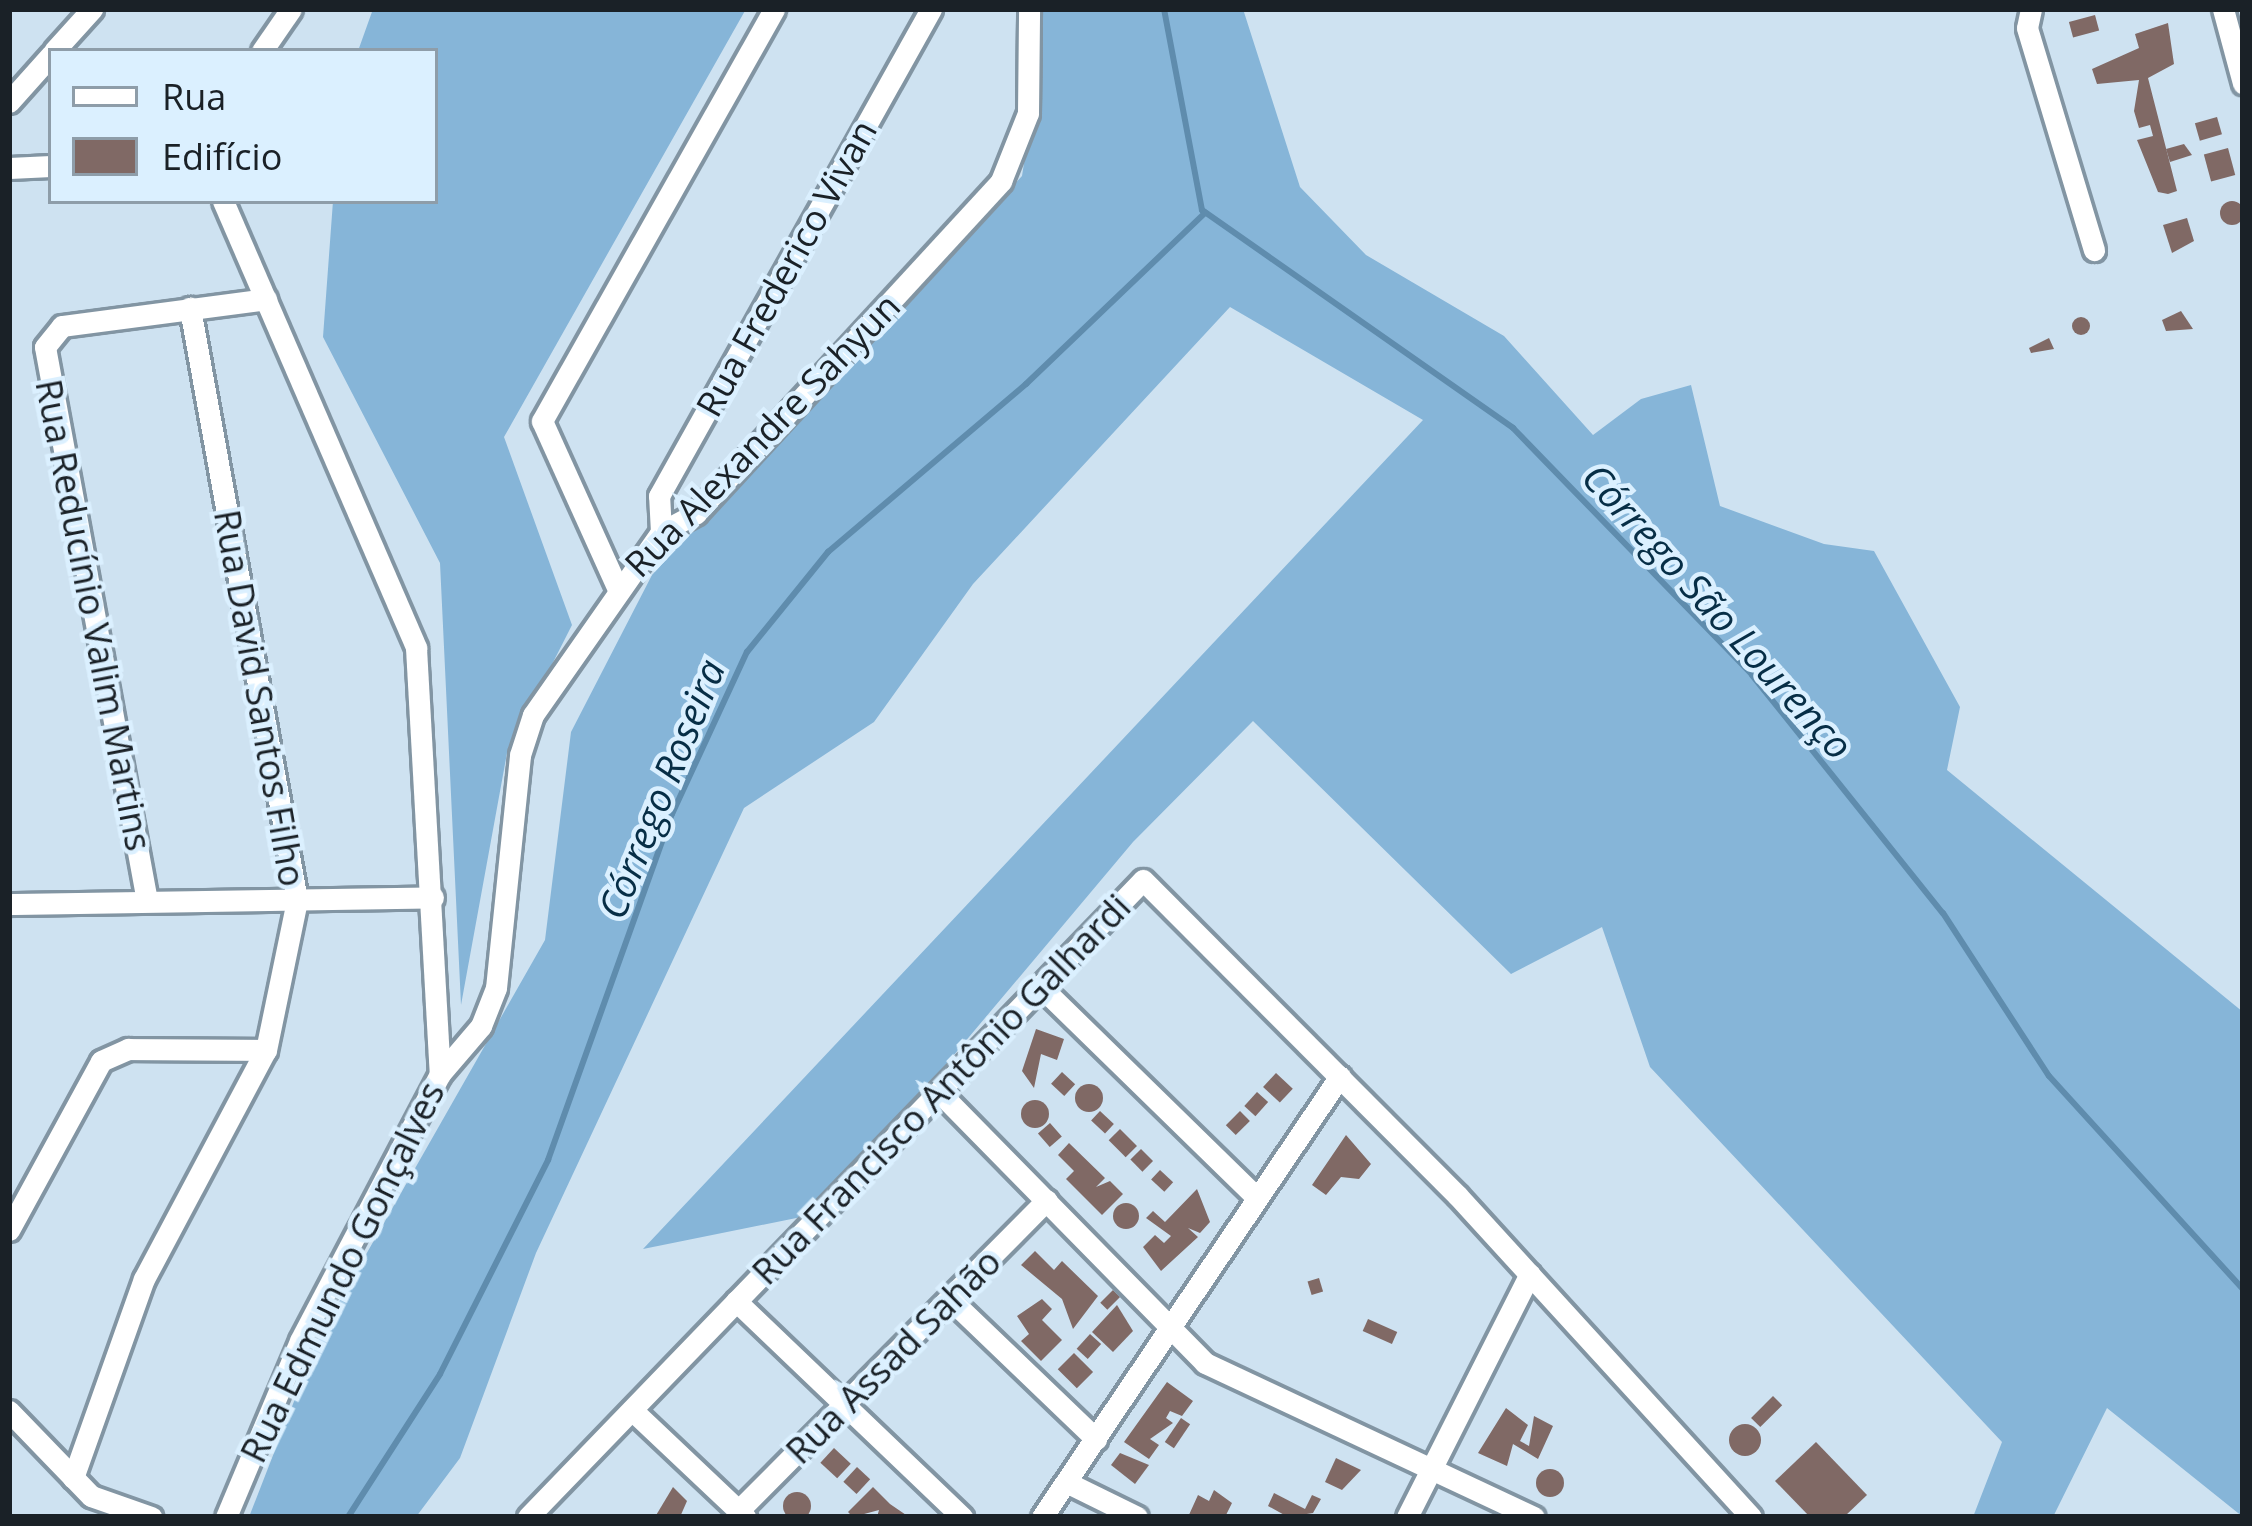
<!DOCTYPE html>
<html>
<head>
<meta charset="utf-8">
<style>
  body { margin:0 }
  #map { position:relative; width:2252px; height:1526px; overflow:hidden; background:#cee2f1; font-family:"Open Sans",sans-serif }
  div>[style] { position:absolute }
  .forest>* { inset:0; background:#86b5d8 }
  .stream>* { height:6px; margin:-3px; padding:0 3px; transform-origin:3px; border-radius:3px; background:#5f8cad }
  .building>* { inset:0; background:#806965; transform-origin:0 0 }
  .round { border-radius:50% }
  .roads { filter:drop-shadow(3px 0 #8295a3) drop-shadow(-3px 0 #8295a3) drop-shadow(0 3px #8295a3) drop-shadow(0 -3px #8295a3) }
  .street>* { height:21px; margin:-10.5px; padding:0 10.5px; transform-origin:10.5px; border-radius:10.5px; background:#fff }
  span { translate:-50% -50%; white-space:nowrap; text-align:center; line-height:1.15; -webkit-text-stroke:9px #dbf0ff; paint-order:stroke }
  .street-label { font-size:36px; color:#1a2127 }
  .water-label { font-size:39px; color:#072e46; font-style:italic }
  .frame { position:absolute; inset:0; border:12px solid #1a2127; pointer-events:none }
  .legend { position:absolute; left:48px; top:48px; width:390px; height:156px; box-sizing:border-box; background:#dbf0ff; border:3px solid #8e9da9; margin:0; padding:15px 21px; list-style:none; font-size:36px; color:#1a2127 }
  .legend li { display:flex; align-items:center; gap:24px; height:60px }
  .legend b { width:60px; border:3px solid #8e9da9 }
</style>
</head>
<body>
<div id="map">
  <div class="forest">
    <i style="clip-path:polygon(373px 9px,746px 9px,504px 437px,572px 625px,507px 753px,461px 1005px,440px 563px,323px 337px,333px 201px,435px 201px,435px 51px,358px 51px)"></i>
    <i style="clip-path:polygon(1037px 9px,1243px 9px,1300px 187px,1366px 255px,1504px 336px,1593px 435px,1641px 399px,1691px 385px,1720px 506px,1824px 544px,1874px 551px,1960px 707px,1947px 770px,2243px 1012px,2243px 1517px,2107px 1408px,2053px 1517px,1973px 1517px,2002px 1442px,1650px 1067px,1602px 927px,1511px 974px,1253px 721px,1133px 842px,821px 1213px,643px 1249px,1423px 420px,1230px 307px,973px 584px,874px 722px,744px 808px,536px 1253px,460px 1458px,416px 1517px,249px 1517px,319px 1337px,545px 940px,571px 732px,652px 575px,1022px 176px,1038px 72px)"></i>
  </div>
  <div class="stream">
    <i style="left:1164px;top:9px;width:205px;rotate:79.3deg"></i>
    <i style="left:1202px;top:210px;width:380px;rotate:35deg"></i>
    <i style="left:1513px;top:428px;width:344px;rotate:45.9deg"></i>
    <i style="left:1752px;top:675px;width:305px;rotate:51.3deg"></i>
    <i style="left:1943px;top:913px;width:194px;rotate:57deg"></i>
    <i style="left:2049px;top:1076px;width:288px;rotate:47.7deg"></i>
    <i style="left:348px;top:1517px;width:170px;rotate:-57.2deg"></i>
    <i style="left:440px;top:1374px;width:240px;rotate:-63.2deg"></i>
    <i style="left:548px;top:1160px;width:368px;rotate:-70.3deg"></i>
    <i style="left:672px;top:814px;width:179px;rotate:-65.2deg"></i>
    <i style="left:747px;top:652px;width:129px;rotate:-51deg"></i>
    <i style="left:828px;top:552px;width:260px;rotate:-40.3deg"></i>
    <i style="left:1026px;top:384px;width:248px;rotate:-43.7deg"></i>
  </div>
  <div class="building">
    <i style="left:2095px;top:15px;width:16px;height:27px;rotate:75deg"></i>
    <i style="clip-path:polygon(2168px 23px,2174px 64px,2148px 78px,2177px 191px,2168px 194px,2158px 192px,2137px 140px,2153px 136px,2150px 125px,2139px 128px,2134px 111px,2139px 80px,2097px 84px,2092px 69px,2139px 48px,2135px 34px)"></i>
    <i style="left:2217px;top:117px;width:18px;height:23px;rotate:74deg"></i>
    <i style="clip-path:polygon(2184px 144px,2192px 155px,2170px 162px,2166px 149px)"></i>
    <i style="left:2228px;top:148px;width:28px;height:25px;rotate:75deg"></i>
    <i class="round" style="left:2220px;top:201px;width:24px;height:24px"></i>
    <i style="clip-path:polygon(2187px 218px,2194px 241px,2172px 253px,2163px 225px)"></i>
    <i style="clip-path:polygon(2181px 311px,2193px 329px,2166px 331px,2162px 320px)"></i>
    <i class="round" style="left:2072px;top:317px;width:18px;height:18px"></i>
    <i style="clip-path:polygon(2049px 338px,2054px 349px,2031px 353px,2029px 348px)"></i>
    <i style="clip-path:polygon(1036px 1029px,1064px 1039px,1057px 1060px,1041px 1054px,1034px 1088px,1022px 1071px)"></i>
    <i style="left:1062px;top:1072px;width:18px;height:16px;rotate:43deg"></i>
    <i style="left:1276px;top:1073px;width:23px;height:19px;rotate:43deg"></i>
    <i class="round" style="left:1075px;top:1084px;width:28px;height:28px"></i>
    <i style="left:1257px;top:1092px;width:15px;height:19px;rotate:42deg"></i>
    <i class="round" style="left:1021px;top:1100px;width:28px;height:28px"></i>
    <i style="left:1100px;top:1111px;width:19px;height:13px;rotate:43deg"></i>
    <i style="left:1240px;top:1111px;width:14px;height:20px;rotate:45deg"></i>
    <i style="left:1050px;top:1123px;width:18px;height:16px;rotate:49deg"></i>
    <i style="left:1120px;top:1129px;width:24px;height:16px;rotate:45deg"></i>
    <i style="clip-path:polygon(1346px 1135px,1371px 1164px,1359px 1179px,1341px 1177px,1326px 1195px,1312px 1185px)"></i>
    <i style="clip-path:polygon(1069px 1143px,1105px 1178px,1096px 1187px,1110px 1181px,1123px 1194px,1102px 1215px,1066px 1179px,1074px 1171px,1058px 1155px)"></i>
    <i style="left:1141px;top:1149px;width:17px;height:15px;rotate:45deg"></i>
    <i style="left:1160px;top:1170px;width:18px;height:13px;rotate:43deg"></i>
    <i style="clip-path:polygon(1197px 1189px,1210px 1222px,1200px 1233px,1188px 1228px,1198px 1237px,1161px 1271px,1143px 1247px,1155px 1235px,1164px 1243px,1171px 1236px,1146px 1218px,1153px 1211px,1165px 1222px)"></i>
    <i class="round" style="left:1113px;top:1203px;width:26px;height:26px"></i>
    <i style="clip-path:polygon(1035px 1251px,1054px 1270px,1062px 1261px,1098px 1296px,1073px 1329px,1062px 1299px,1021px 1265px)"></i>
    <i style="left:1319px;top:1278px;width:14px;height:12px;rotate:73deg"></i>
    <i style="left:1113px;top:1290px;width:10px;height:18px;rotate:45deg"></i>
    <i style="clip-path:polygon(1042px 1299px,1052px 1309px,1042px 1320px,1062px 1340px,1041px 1361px,1021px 1341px,1029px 1334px,1017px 1316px)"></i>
    <i style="clip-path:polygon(1117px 1305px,1133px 1331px,1113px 1352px,1092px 1332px)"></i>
    <i style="left:1368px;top:1319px;width:32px;height:13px;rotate:24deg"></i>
    <i style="left:1090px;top:1334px;width:15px;height:20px;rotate:42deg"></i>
    <i style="left:1074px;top:1353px;width:27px;height:23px;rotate:45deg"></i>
    <i style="clip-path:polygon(1167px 1382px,1193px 1401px,1182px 1416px,1170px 1411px,1166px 1418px,1173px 1423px,1150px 1439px,1159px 1445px,1149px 1459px,1124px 1442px)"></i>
    <i style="left:1773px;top:1396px;width:13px;height:31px;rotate:45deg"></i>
    <i style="clip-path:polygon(1506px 1408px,1528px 1425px,1520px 1441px,1529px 1446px,1534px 1416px,1553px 1426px,1538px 1459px,1513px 1444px,1507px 1466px,1478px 1453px)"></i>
    <i style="left:1181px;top:1418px;width:11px;height:29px;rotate:34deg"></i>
    <i class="round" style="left:1729px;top:1424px;width:32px;height:32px"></i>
    <i style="clip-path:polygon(1816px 1442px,1867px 1495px,1844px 1517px,1810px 1517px,1775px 1481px)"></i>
    <i style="left:834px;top:1448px;width:23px;height:20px;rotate:43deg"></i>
    <i style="clip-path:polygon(1120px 1453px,1149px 1465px,1135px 1484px,1111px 1465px)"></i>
    <i style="clip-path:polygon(1336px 1458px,1361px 1470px,1342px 1490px,1325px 1482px)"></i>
    <i style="left:857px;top:1467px;width:18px;height:20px;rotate:43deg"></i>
    <i class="round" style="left:1536px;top:1469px;width:28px;height:28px"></i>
    <i style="clip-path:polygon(673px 1487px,687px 1501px,680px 1517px,655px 1517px)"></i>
    <i style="clip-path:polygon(873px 1487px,890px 1504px,909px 1517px,877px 1517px,879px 1510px,853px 1517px,848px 1512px)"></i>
    <i style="clip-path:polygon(1214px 1490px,1232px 1503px,1225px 1517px,1188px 1517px,1198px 1495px,1209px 1501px)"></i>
    <i class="round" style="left:783px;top:1492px;width:28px;height:28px"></i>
    <i style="clip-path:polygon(1274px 1493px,1305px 1509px,1312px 1495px,1321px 1499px,1313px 1513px,1288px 1517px,1268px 1506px)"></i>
  </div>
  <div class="roads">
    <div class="street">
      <i style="left:2031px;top:9px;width:19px;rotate:102deg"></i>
      <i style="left:2027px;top:28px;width:232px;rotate:73.2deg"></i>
      <i style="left:2223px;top:9px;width:77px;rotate:74.9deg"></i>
      <i style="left:54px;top:51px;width:57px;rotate:-47.9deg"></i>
      <i style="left:262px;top:51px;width:51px;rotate:-55.4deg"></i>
      <i style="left:9px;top:102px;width:63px;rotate:-48.2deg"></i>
      <i style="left:9px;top:168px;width:42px;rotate:-2.7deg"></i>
      <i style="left:223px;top:201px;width:487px;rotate:66.6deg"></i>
      <i style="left:416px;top:648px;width:427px;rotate:86.8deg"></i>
      <i style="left:440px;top:1074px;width:301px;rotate:117.7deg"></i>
      <i style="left:300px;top:1341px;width:191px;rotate:112.8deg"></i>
      <i style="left:661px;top:532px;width:36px;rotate:-93deg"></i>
      <i style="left:659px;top:496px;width:558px;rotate:-60.82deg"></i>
      <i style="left:617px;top:587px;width:182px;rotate:-114.3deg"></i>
      <i style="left:542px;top:421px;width:473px;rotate:-60.6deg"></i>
      <i style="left:147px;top:901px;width:563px;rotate:-100.43deg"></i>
      <i style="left:45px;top:347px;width:27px;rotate:-51deg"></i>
      <i style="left:62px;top:326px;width:206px;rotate:-7.5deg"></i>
      <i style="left:9px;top:904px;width:424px;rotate:-0.9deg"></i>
      <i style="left:1040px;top:986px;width:302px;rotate:44.3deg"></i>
      <i style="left:440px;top:1074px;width:63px;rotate:-49.5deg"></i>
      <i style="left:481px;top:1026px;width:41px;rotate:-68.5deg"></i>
      <i style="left:496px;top:988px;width:234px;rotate:-84.1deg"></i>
      <i style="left:520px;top:755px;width:42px;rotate:-72deg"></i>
      <i style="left:533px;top:715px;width:223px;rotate:-55deg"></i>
      <i style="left:661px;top:532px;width:40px;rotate:-28deg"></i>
      <i style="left:696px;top:513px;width:451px;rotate:-47.4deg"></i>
      <i style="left:1001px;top:181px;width:73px;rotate:-68.3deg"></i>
      <i style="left:1028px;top:113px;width:104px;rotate:-89.4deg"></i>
      <i style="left:939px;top:1092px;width:380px;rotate:45.5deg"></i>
      <i style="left:1205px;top:1363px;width:363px;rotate:25.1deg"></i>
      <i style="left:9px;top:1230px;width:192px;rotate:-61.4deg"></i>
      <i style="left:101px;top:1061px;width:30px;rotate:-24deg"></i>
      <i style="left:128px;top:1049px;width:138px;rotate:0.4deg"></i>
      <i style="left:951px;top:1300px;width:201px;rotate:43.8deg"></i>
      <i style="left:736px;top:1301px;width:313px;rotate:43.7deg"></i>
      <i style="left:632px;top:1410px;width:156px;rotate:43.4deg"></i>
      <i style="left:9px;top:1411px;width:118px;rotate:46deg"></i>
      <i style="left:91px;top:1496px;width:64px;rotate:19.3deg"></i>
      <i style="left:73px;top:1478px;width:211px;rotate:-70.4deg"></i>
      <i style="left:144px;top:1279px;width:259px;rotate:-62deg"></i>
      <i style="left:266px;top:1050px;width:153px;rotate:-78.3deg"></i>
      <i style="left:297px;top:900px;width:602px;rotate:-100.25deg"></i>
      <i style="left:1066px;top:1482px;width:79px;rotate:26.2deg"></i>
      <i style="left:738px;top:1511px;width:438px;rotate:-45.2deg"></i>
      <i style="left:528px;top:1517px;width:885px;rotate:-46.01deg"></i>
      <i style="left:1143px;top:880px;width:445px;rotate:45.1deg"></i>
      <i style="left:1457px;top:1195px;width:436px;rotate:47.6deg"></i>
      <i style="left:1042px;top:1517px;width:532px;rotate:-55.95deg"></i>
      <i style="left:1407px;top:1517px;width:272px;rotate:-63.2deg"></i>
    </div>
  </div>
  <div class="street-label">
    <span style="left:786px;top:268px;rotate:-61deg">Rua Frederico Vivan</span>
    <span style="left:762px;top:435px;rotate:-46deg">Rua Alexandre Sahyun</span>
    <span style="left:94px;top:615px;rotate:79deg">Rua Reducínio Valim Martins</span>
    <span style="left:260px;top:698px;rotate:80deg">Rua David Santos Filho</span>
    <span style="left:941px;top:1089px;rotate:-46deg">Rua Francisco Antônio Galhardi</span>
    <span style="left:342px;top:1272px;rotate:-64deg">Rua Edmundo Gonçalves</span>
    <span style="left:893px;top:1356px;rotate:-45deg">Rua Assad Sahão</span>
  </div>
  <div class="water-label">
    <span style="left:1718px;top:611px;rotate:48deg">Córrego São Lourenço</span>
    <span style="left:661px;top:789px;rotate:-68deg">Córrego Roseira</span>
  </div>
  <div class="frame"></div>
  <ul class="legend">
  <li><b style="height:15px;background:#fff"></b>Rua</li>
  <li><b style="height:33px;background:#806965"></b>Edifício</li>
  </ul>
</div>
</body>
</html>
